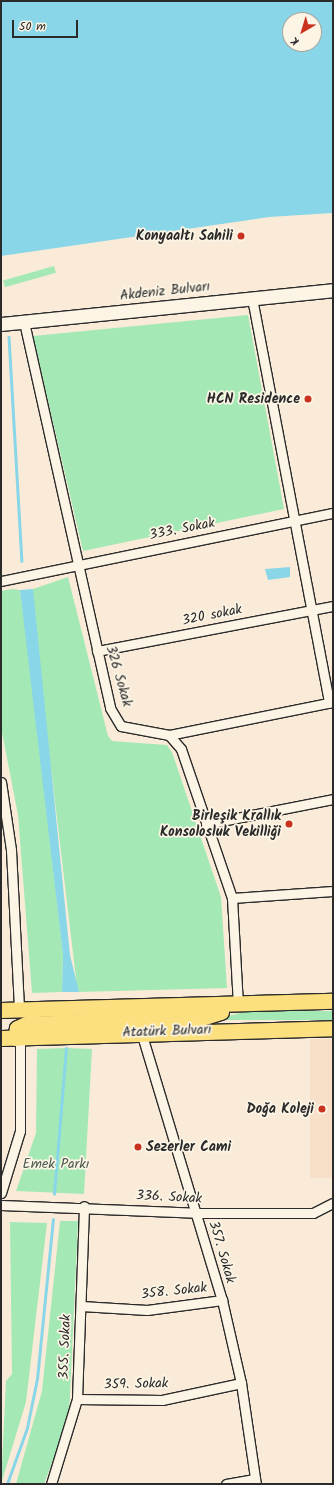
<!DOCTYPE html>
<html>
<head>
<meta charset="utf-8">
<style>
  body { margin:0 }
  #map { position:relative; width:334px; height:1485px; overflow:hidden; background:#faebd8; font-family:Kalam,sans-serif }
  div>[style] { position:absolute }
  .built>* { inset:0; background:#f8dfc8; transform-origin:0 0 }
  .green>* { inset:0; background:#a4e9b5; transform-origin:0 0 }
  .water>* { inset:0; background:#88d6e7 }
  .stream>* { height:2.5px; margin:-1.25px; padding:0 1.25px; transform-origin:1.25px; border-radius:1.25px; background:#88d6e7 }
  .roads { filter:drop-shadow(1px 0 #2b2b2b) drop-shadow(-1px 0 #2b2b2b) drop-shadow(0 1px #2b2b2b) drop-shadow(0 -1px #2b2b2b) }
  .minor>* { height:9px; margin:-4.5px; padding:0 4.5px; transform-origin:4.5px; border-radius:4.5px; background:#fcf5e5 }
  .secondary>* { height:13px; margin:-6.5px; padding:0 6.5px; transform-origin:6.5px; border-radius:6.5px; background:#fcf5e5 }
  .primary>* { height:15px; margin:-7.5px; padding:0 7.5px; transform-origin:7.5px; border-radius:7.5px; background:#fce080 }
  .dots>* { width:11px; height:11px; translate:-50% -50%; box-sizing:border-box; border:2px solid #fcf5e5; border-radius:50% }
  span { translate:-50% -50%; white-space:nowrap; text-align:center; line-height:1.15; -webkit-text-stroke:3.5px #fcf5e5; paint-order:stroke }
  .poi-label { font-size:14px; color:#2b2b2b; font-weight:700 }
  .right { translate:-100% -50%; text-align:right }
  .left { translate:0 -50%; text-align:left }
  .street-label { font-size:14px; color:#2b2b2b }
  .park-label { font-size:14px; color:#495a4e }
  .frame { position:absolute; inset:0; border:2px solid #2b2b2b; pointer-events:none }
  .north { position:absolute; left:282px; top:12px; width:40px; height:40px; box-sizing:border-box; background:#fcf5e5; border:1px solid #a8a49b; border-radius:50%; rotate:218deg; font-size:11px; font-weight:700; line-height:16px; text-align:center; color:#2b2b2b }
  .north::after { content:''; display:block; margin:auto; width:14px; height:18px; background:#c8321e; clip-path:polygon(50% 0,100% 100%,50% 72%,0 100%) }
  .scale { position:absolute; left:12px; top:20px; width:66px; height:18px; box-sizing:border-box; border:2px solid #2b2b2b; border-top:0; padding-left:5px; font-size:12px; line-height:14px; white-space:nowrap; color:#2b2b2b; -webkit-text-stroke:3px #fcf5e5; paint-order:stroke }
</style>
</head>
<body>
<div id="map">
  <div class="built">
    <i style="left:333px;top:1039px;width:139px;height:23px;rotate:90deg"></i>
  </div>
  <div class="green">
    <i style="left:54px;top:266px;width:7px;height:53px;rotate:74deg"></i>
    <i style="clip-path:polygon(248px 315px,284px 509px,83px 551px,33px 336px)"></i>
    <i style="clip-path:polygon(68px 577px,108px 736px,112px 741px,167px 745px,172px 752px,221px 897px,227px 988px,79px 992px,77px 987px,32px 608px,33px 589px)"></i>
    <i style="clip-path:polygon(12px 589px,20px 590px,29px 654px,63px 955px,62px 992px,32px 993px,18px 815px,1px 727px,1px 591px)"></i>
    <i style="clip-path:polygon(248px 1011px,333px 1011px,333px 1020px,213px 1020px)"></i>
    <i style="clip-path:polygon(66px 1048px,92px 1049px,84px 1194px,16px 1191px,36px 1133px,37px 1049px)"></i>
    <i style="clip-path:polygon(60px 1221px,78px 1221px,69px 1417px,44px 1484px,16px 1484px,42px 1391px)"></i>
    <i style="clip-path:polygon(10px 1222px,47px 1223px,26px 1402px,1px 1484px,6px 1381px,12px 1374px)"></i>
  </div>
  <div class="water">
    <i style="clip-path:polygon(evenodd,1px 1px,333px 1px,333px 213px,269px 217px,1px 256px,1px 1px,290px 20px,314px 20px,314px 44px,290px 44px,290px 20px)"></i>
    <i style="clip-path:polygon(290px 567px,290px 577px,268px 580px,265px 569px)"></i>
    <i style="clip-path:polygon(33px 589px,70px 955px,79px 992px,62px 992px,63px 955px,20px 590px)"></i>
  </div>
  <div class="stream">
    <i style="left:9px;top:337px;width:224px;rotate:86.7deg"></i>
    <i style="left:54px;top:1194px;width:146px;rotate:-85.3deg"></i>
    <i style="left:7px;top:1484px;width:59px;rotate:-70.3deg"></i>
    <i style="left:27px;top:1428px;width:50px;rotate:-78.5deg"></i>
    <i style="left:37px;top:1379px;width:160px;rotate:-84.3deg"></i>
  </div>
  <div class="roads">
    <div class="minor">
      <i style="left:252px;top:298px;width:412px;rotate:79.2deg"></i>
      <i style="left:24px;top:322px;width:395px;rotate:77.4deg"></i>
      <i style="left:110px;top:708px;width:21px;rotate:59deg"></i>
      <i style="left:121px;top:726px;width:49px;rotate:10.6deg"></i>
      <i style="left:169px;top:735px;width:18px;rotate:49deg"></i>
      <i style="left:181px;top:749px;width:157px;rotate:71.1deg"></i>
      <i style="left:232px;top:898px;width:108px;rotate:86.8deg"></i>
      <i style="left:1px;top:581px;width:339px;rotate:-11.6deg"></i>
      <i style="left:97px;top:651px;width:240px;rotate:-10.8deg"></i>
      <i style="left:169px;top:735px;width:167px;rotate:-11.4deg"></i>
      <i style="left:1px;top:782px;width:69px;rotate:81.6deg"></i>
      <i style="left:11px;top:850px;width:160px;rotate:87.1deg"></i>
      <i style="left:206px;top:824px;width:129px;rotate:-11.1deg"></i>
      <i style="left:232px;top:898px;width:101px;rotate:-4deg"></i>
      <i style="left:141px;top:1032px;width:280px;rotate:73.2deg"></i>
      <i style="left:222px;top:1300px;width:85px;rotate:77.1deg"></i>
      <i style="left:241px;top:1383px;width:102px;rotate:81.6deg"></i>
      <i style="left:1px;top:1193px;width:65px;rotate:-73deg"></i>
      <i style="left:20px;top:1131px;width:94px;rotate:-90deg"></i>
      <i style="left:1px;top:1205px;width:195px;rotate:2.3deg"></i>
      <i style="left:196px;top:1213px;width:117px"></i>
      <i style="left:313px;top:1213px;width:22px;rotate:-27deg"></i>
      <i style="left:81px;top:1306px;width:66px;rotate:3.5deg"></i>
      <i style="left:147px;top:1310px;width:76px;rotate:-7.6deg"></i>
      <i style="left:77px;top:1399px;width:85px;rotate:0.7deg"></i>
      <i style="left:162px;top:1400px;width:81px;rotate:-12.1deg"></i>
      <i style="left:51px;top:1484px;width:89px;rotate:-73deg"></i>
      <i style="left:77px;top:1399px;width:193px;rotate:-87.9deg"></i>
      <i style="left:226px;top:1484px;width:29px;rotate:-10deg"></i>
    </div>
    <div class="secondary">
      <i style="left:1px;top:324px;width:334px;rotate:-5.8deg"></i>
    </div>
    <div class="primary">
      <i style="left:1px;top:1010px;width:332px;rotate:-1.6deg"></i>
      <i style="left:1px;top:1038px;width:332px;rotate:-1.7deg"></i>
      <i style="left:15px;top:1038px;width:10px;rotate:-79deg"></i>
      <i style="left:17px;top:1028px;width:10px;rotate:-24deg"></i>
      <i style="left:26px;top:1024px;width:175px;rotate:-2deg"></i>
      <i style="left:201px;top:1018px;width:21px;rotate:-17deg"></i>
    </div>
  </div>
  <div class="dots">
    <i style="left:241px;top:236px;background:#c8321e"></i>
    <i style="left:308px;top:399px;background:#c8321e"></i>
    <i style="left:289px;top:824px;background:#c8321e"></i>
    <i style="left:322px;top:1109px;background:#c8321e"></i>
    <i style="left:138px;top:1147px;background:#c8321e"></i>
  </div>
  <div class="poi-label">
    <span class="right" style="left:233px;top:236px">Konyaaltı Sahili</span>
    <span class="right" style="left:300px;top:399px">HCN Residence</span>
    <span class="right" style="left:281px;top:824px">Birleşik Krallık<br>Konsolosluk Vekilliği</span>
    <span class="right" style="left:314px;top:1109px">Doğa Koleji</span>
    <span class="left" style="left:146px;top:1147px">Sezerler Cami</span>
  </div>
  <div class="street-label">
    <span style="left:165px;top:291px;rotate:-6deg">Akdeniz Bulvarı</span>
    <span style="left:182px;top:529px;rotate:-11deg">333. Sokak</span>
    <span style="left:212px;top:615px;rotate:-11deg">320 sokak</span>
    <span style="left:119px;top:676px;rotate:74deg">326 Sokak</span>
    <span style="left:167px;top:1031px;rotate:-2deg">Atatürk Bulvarı</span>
    <span style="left:169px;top:1197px;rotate:3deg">336. Sokak</span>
    <span style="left:222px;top:1252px;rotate:74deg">357. Sokak</span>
    <span style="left:174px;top:1291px;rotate:-6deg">358. Sokak</span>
    <span style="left:65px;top:1347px;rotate:-88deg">355. Sokak</span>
    <span style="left:136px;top:1384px;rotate:-1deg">359. Sokak</span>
  </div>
  <div class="park-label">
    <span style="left:56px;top:1164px">Emek Parkı</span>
  </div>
  <div class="frame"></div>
  <div class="north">K</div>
  <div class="scale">50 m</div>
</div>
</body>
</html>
